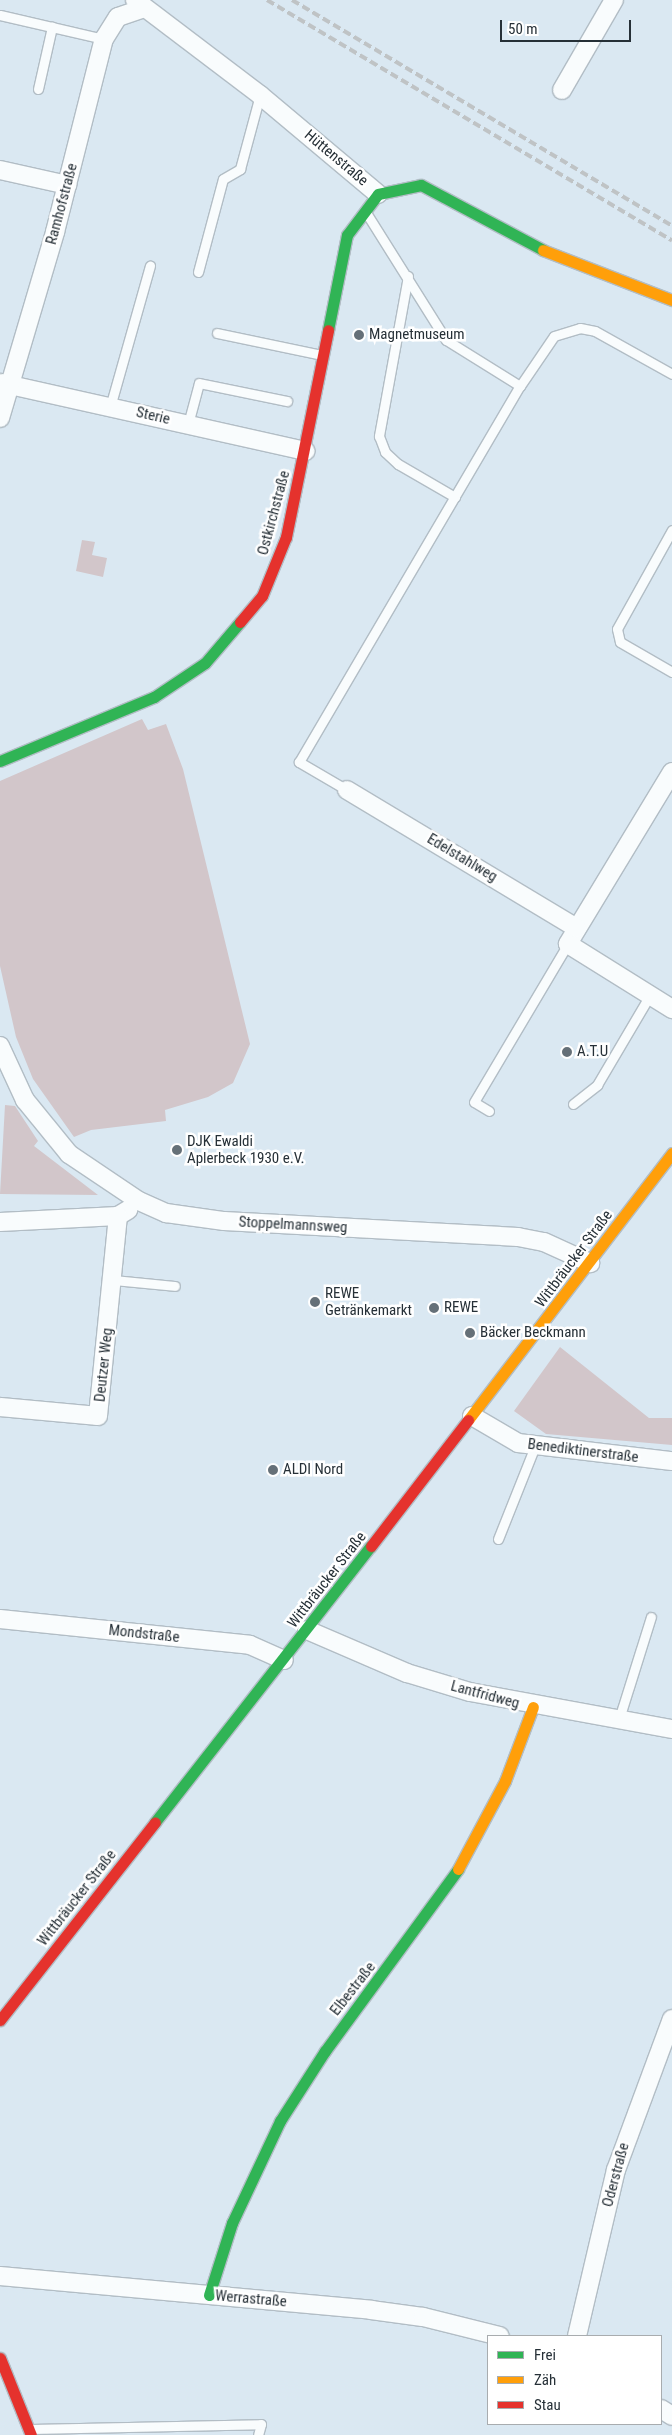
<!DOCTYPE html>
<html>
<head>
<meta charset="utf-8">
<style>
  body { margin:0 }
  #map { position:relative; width:672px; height:2435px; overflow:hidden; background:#dae8f2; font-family:"Roboto Condensed",sans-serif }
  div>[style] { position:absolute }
  .green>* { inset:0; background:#d2c6ca }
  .roads { filter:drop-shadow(1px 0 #b2bdc5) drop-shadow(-1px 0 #b2bdc5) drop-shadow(0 1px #b2bdc5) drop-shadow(0 -1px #b2bdc5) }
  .lane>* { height:9px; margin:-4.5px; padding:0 4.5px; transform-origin:4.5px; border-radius:4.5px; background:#f9fcfd }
  .street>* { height:18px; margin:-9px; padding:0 9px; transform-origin:9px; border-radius:9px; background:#f9fcfd }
  .fast>* { height:11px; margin:-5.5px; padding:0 5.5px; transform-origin:5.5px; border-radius:5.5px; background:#30b455 }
  .slow>* { height:11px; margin:-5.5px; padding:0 5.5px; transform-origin:5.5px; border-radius:5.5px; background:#ff9f0a }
  .jam>* { height:11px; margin:-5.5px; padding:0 5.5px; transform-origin:5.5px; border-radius:5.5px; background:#e5322d }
  .rail>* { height:4px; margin-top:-2px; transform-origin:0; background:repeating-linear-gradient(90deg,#bfc3c5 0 8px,transparent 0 12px) }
  .dots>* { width:14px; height:14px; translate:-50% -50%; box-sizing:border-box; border:2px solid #fff; border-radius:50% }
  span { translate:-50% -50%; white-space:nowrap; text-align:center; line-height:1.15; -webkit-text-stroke:5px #fff; paint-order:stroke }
  .street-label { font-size:15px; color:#263037 }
  .poi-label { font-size:15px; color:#263037 }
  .left { translate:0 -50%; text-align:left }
  .legend { position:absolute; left:487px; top:2335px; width:175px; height:90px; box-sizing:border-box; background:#fff; border:1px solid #a8acaf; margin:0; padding:6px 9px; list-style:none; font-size:15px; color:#263037 }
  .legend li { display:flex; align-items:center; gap:10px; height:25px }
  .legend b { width:25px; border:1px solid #a8acaf }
  .scale { position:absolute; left:500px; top:20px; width:131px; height:22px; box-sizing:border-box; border:2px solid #263037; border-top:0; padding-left:6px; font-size:15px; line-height:18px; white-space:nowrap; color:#263037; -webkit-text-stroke:4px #fff; paint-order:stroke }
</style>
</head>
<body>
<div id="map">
  <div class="green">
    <i style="clip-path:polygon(82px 540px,95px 542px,92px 555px,107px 558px,103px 577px,76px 571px)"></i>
    <i style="clip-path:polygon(142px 719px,148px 730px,166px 724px,183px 769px,250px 1044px,233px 1083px,208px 1097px,165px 1110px,166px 1121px,91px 1130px,74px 1137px,33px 1079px,16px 1037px,0 966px,0 781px)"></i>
    <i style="clip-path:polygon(5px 1105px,15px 1106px,38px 1141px,34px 1146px,98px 1195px,0 1194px)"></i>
    <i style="clip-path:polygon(560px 1347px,649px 1418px,672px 1418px,672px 1445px,546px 1434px,514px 1411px)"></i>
  </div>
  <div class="roads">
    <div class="lane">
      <i style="left:0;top:15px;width:107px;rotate:13deg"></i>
      <i style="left:38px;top:89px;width:64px;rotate:-77.3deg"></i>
      <i style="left:198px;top:272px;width:96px;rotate:-75deg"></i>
      <i style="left:223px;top:179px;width:20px;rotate:-30deg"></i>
      <i style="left:240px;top:169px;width:77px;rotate:-74.9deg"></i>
      <i style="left:408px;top:276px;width:163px;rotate:100.3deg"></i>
      <i style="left:379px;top:436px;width:17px;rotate:69deg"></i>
      <i style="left:385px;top:452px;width:18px;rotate:43deg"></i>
      <i style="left:398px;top:464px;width:66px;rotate:30.1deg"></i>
      <i style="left:217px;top:333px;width:107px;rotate:11.8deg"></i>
      <i style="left:520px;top:386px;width:60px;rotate:-55.8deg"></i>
      <i style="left:554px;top:336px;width:27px;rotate:-17deg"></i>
      <i style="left:580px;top:328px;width:15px;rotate:11deg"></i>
      <i style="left:595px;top:331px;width:88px;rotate:29.2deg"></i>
      <i style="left:110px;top:407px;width:147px;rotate:-74.2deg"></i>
      <i style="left:188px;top:424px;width:42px;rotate:-75deg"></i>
      <i style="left:199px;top:383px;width:90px;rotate:11.6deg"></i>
      <i style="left:672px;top:530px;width:113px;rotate:119.1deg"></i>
      <i style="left:617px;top:629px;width:13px;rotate:77deg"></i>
      <i style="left:620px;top:642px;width:60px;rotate:30deg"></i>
      <i style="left:347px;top:790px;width:56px;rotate:-149.7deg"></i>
      <i style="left:299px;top:762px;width:436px;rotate:-59.6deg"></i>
      <i style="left:520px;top:386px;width:87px;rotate:-148.1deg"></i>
      <i style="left:446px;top:340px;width:149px;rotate:-122.1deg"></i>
      <i style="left:573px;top:1104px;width:31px;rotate:-38deg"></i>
      <i style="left:597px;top:1085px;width:104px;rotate:-59.5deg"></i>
      <i style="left:489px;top:1111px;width:17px;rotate:-149deg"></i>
      <i style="left:474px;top:1102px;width:184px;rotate:-59.3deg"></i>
      <i style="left:113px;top:1280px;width:62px;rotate:5.5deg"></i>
      <i style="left:498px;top:1539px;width:100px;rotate:-68.3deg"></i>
      <i style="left:618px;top:1722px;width:110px;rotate:-72.6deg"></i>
      <i style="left:31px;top:2429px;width:230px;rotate:-1.2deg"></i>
      <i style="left:261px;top:2424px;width:11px;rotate:105deg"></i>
    </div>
    <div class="street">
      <i style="left:135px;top:0;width:157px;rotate:37.2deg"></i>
      <i style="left:260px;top:95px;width:154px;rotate:40deg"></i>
      <i style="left:562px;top:90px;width:104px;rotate:-60deg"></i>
      <i style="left:0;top:170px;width:69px;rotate:12.6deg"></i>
      <i style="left:1px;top:383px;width:312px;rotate:12.6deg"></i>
      <i style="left:0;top:418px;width:194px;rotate:-73.5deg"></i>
      <i style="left:55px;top:232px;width:199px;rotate:-75.8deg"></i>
      <i style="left:104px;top:39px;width:26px;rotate:-58deg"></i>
      <i style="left:118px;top:17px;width:24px;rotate:-19deg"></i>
      <i style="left:672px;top:772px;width:201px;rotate:121.2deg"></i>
      <i style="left:568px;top:944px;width:123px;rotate:32deg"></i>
      <i style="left:347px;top:790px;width:268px;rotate:31deg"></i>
      <i style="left:0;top:1046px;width:60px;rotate:65.2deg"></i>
      <i style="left:25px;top:1100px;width:70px;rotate:50.8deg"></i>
      <i style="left:69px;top:1154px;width:84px;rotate:33.9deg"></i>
      <i style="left:139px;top:1201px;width:30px;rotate:24deg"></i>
      <i style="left:166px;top:1213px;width:59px;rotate:7.9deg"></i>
      <i style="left:224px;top:1221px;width:294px;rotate:3.1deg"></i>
      <i style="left:518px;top:1237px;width:26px;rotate:11deg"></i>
      <i style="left:544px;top:1242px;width:51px;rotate:24.5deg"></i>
      <i style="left:0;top:1222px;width:118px;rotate:-2.9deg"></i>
      <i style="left:118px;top:1216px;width:12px;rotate:-31deg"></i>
      <i style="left:0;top:1407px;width:98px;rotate:5.2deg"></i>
      <i style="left:98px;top:1416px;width:201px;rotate:-84.3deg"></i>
      <i style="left:472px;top:1416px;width:53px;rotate:30.4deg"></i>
      <i style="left:518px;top:1443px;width:155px;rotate:6.7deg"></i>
      <i style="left:0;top:1619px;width:251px;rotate:5.9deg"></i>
      <i style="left:250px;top:1645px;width:37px;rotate:24deg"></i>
      <i style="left:307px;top:1630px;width:109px;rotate:23.3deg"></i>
      <i style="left:407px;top:1673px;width:66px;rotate:16.8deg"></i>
      <i style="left:470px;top:1692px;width:205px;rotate:10.4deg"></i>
      <i style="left:0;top:2276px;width:373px;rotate:5.2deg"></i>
      <i style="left:371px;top:2310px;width:52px;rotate:7.7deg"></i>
      <i style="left:423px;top:2317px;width:79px;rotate:13.9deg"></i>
      <i style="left:577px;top:2336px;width:171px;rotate:-76.8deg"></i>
      <i style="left:616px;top:2170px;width:161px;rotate:-69.7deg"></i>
      <i style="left:661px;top:2409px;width:13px;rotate:32deg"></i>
    </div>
    <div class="fast">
      <i style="left:328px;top:330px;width:97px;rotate:-78.7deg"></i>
      <i style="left:347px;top:235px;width:51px;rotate:-52.9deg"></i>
      <i style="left:378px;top:194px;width:44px;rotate:-11.8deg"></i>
      <i style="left:421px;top:185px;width:138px;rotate:28deg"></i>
      <i style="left:0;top:761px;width:167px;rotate:-22.6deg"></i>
      <i style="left:154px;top:697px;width:61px;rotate:-33.7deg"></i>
      <i style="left:205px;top:663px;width:54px;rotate:-49.5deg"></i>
      <i style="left:155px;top:1822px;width:350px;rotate:-52deg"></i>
      <i style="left:209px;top:2295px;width:76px;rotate:-72.3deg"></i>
      <i style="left:232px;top:2223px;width:113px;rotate:-64.8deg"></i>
      <i style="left:280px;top:2121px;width:83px;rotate:-57.3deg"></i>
      <i style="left:325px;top:2051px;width:225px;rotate:-53.8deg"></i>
    </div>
    <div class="slow">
      <i style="left:543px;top:250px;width:138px;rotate:21.2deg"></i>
      <i style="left:468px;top:1420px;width:336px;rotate:-52.6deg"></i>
      <i style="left:458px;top:1869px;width:100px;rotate:-61.9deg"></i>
      <i style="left:505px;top:1781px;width:79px;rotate:-69.3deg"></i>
    </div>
    <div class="jam">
      <i style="left:240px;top:622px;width:34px;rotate:-50deg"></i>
      <i style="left:262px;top:596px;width:64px;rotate:-67.9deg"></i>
      <i style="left:286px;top:537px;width:211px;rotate:-78.5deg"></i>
      <i style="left:371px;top:1546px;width:159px;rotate:-52.4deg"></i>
      <i style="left:0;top:2020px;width:251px;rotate:-51.9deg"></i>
      <i style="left:0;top:2358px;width:83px;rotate:68.1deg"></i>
    </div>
  </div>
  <div class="rail">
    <i style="left:267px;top:0;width:471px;rotate:30.7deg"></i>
    <i style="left:292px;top:0;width:442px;rotate:30.7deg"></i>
  </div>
  <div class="dots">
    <i style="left:359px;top:335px;background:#657078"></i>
    <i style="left:567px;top:1052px;background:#657078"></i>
    <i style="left:177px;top:1150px;background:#657078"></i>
    <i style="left:315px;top:1302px;background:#657078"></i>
    <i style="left:434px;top:1308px;background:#657078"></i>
    <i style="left:470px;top:1333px;background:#657078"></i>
    <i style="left:273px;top:1470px;background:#657078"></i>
  </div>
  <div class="street-label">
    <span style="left:336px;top:158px;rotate:40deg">Hüttenstraße</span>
    <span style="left:62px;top:204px;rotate:-75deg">Ramhofstraße</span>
    <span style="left:153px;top:416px;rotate:13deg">Sterie</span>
    <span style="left:274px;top:513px;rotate:-75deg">Ostkirchstraße</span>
    <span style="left:462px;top:858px;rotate:31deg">Edelstahlweg</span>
    <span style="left:293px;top:1225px;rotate:3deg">Stoppelmannsweg</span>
    <span style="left:574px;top:1259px;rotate:-53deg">Wittbräucker Straße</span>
    <span style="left:104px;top:1365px;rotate:-84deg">Deutzer Weg</span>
    <span style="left:583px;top:1451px;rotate:7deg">Benediktinerstraße</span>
    <span style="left:327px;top:1580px;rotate:-52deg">Wittbräucker Straße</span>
    <span style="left:144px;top:1634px;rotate:6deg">Mondstraße</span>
    <span style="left:485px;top:1695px;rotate:15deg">Lantfridweg</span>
    <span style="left:77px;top:1898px;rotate:-52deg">Wittbräucker Straße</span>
    <span style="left:353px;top:1989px;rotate:-52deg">Elbestraße</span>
    <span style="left:616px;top:2175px;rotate:-75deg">Oderstraße</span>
    <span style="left:251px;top:2299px;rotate:5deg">Werrastraße</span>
  </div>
  <div class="poi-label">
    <span class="left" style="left:369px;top:335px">Magnetmuseum</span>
    <span class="left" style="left:577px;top:1052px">A.T.U</span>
    <span class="left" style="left:187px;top:1150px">DJK Ewaldi<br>Aplerbeck 1930 e.V.</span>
    <span class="left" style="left:325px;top:1302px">REWE<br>Getränkemarkt</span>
    <span class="left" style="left:444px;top:1308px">REWE</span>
    <span class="left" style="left:480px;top:1333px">Bäcker Beckmann</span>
    <span class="left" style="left:283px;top:1470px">ALDI Nord</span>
  </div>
  <ul class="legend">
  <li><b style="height:6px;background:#30b455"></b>Frei</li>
  <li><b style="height:6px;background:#ff9f0a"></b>Zäh</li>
  <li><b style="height:6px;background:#e5322d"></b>Stau</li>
  </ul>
  <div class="scale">50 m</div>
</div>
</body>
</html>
